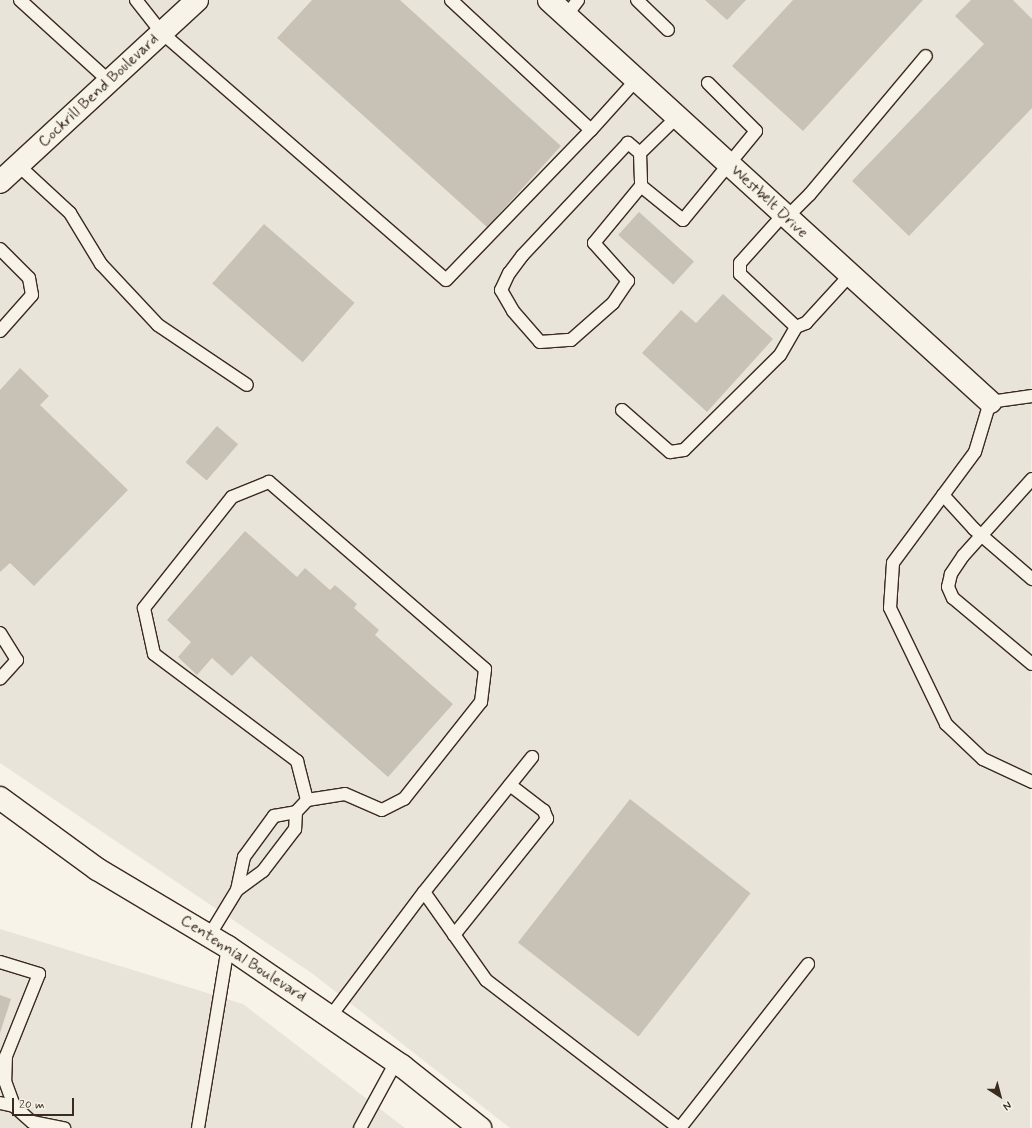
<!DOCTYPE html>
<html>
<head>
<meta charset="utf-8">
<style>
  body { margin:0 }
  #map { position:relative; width:1032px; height:1128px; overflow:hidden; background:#f7f3e8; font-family:Mynerve,sans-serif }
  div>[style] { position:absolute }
  .built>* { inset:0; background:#e9e4d9 }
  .building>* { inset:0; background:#c8c1b6; transform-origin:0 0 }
  .roads { filter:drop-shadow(1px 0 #3b2a1e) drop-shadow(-1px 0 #3b2a1e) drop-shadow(0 1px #3b2a1e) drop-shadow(0 -1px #3b2a1e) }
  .service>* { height:12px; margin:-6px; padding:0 6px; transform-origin:6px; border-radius:6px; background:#f7f3e8 }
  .minor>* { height:22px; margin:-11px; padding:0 11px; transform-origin:11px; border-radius:11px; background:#f7f3e8 }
  .tertiary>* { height:22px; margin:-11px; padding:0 11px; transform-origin:11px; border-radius:11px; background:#f7f3e8 }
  span { translate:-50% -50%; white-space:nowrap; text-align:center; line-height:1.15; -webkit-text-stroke:4px #f7f3e8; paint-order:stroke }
  .street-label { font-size:16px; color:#3b2a1e }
  .north { position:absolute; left:980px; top:1076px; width:40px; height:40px; -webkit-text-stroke:3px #f7f3e8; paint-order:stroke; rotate:144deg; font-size:11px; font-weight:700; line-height:16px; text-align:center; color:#3b2a1e }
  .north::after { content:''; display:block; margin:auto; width:14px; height:18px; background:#3b2a1e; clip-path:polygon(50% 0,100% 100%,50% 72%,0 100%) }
  .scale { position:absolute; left:12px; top:1098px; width:62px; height:18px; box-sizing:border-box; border:2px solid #3b2a1e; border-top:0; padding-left:5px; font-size:12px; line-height:14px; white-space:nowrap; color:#3b2a1e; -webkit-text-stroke:3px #f7f3e8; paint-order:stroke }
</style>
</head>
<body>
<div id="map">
  <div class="built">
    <i style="clip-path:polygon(0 0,1032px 0,1030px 1128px,510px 1128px,313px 974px,0 763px)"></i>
    <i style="clip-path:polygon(0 929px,243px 1004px,405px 1128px,0 1128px)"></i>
  </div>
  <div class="building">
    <i style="clip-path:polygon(312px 0,400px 0,561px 146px,487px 227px,277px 38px)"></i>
    <i style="clip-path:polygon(705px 0,746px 0,727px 20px)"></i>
    <i style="clip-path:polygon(793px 0,923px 0,803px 131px,732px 66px)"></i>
    <i style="clip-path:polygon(971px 0,1013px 0,1032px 19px,1032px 108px,909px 236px,852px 181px,984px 44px,955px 16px)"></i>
    <i style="left:639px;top:212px;width:74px;height:31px;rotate:42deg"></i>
    <i style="left:264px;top:224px;width:120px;height:79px;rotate:41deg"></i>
    <i style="clip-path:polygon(723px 294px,773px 339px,707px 412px,642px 353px,681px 310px,696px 323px)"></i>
    <i style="clip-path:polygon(20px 368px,49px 396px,40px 405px,128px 490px,34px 586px,10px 563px,0 572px,0 390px)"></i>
    <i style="left:217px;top:426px;width:28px;height:48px;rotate:41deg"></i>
    <i style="clip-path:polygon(245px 531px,297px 577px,305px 568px,330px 590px,335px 585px,357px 604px,354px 608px,379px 630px,375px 635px,453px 704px,388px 777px,251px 656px,232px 676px,212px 658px,197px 675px,178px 657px,191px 642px,167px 620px)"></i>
    <i style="left:630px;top:799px;width:153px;height:182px;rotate:38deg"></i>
    <i style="clip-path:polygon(0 995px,11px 999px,0 1033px)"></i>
  </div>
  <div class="roads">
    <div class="service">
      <i style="left:20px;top:0;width:120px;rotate:42.3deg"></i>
      <i style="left:136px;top:0;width:42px;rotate:51.8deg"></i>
      <i style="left:162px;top:33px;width:376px;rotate:41deg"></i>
      <i style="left:446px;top:280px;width:209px;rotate:-46deg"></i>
      <i style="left:451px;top:0;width:191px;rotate:42.9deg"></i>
      <i style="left:591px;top:130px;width:67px;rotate:-48deg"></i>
      <i style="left:637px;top:0;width:43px;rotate:44.1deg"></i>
      <i style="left:566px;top:16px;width:20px;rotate:-53deg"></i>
      <i style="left:676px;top:118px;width:50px;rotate:135.8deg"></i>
      <i style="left:640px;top:153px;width:33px;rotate:88deg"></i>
      <i style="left:641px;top:186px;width:54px;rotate:39deg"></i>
      <i style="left:683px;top:220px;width:115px;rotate:-50.6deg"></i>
      <i style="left:756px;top:131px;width:68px;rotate:-135deg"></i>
      <i style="left:640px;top:153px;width:16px;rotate:-140deg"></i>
      <i style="left:628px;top:143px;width:155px;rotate:133.2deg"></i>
      <i style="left:522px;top:256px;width:21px;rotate:127deg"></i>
      <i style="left:509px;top:273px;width:19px;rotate:115deg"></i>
      <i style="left:501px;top:290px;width:24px;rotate:60deg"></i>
      <i style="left:513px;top:311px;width:41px;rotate:48.9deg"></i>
      <i style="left:540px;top:342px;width:31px;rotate:-4deg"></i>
      <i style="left:571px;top:340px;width:56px;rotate:-41.4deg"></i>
      <i style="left:613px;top:303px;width:27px;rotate:-56deg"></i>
      <i style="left:628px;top:281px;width:51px;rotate:-131.8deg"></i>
      <i style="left:594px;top:243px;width:74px;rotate:-50.5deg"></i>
      <i style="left:18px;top:165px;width:71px;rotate:42.7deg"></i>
      <i style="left:70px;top:213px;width:60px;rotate:58.7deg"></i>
      <i style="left:101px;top:264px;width:83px;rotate:46.9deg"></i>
      <i style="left:158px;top:325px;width:107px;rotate:34deg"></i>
      <i style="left:783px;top:215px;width:64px;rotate:131.9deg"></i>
      <i style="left:740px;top:263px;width:11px;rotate:90deg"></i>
      <i style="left:740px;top:274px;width:77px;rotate:43.4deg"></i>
      <i style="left:796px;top:327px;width:11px;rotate:-22deg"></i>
      <i style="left:806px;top:323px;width:64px;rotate:-47.5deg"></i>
      <i style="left:786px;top:218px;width:34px;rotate:-45deg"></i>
      <i style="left:810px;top:194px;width:180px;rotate:-50deg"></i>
      <i style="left:0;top:249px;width:41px;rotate:45deg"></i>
      <i style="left:29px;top:278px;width:17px;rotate:80deg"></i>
      <i style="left:32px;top:295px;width:48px;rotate:131.6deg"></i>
      <i style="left:1032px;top:396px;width:42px;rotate:171.9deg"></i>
      <i style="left:990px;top:402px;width:52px;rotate:106.7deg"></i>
      <i style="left:975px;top:452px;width:138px;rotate:126.5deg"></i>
      <i style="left:893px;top:563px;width:45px;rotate:93.8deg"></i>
      <i style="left:890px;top:608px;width:129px;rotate:64.2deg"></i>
      <i style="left:946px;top:724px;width:51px;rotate:43.4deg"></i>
      <i style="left:983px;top:759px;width:54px;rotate:25.1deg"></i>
      <i style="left:622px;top:410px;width:64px;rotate:41.2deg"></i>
      <i style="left:670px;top:452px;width:14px;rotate:-8deg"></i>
      <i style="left:684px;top:450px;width:135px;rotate:-44.7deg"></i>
      <i style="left:780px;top:355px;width:32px;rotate:-60deg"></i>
      <i style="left:1032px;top:479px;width:103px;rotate:131.9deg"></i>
      <i style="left:963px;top:556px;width:22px;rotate:124deg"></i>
      <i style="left:951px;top:574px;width:13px;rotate:103deg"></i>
      <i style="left:948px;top:587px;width:12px;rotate:66deg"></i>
      <i style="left:953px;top:598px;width:103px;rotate:39.9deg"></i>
      <i style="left:943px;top:495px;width:46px;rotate:47.6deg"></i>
      <i style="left:974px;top:529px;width:77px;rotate:40.8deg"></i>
      <i style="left:0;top:633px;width:32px;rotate:58deg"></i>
      <i style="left:17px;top:660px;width:25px;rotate:132deg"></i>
      <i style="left:296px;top:812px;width:16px;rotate:-47deg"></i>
      <i style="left:307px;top:800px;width:38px;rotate:-9deg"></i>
      <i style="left:345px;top:794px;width:40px;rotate:23.4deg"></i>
      <i style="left:382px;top:810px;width:25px;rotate:-27deg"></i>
      <i style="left:404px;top:799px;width:124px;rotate:-51.6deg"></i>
      <i style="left:481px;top:702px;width:33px;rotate:-83deg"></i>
      <i style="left:485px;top:669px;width:286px;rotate:-139.1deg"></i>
      <i style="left:269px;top:482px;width:40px;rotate:158deg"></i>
      <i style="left:232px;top:497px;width:142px;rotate:128.4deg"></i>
      <i style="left:144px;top:608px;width:47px;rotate:77.7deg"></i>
      <i style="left:154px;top:654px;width:179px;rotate:36.8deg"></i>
      <i style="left:297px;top:761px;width:40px;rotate:75.6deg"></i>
      <i style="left:424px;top:892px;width:173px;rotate:-51.3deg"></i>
      <i style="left:454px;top:935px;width:149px;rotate:-51.3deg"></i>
      <i style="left:547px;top:819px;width:9px;rotate:-111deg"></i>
      <i style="left:544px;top:811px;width:43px;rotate:-142.6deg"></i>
      <i style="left:209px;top:936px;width:54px;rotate:-58.7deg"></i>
      <i style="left:237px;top:890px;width:34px;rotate:-78deg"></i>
      <i style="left:244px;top:857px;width:51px;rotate:-53.8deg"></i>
      <i style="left:274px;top:816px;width:22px;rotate:-10deg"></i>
      <i style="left:296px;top:812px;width:17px;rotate:93deg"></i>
      <i style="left:295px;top:829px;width:53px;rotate:127.3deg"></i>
      <i style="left:263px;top:871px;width:32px;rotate:144deg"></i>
      <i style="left:0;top:962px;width:41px;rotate:17.1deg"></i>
      <i style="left:39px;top:974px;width:88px;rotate:111.9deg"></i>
      <i style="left:6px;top:1056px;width:25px;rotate:92deg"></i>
      <i style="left:5px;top:1081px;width:27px;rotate:70deg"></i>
      <i style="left:14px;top:1106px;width:24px;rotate:42deg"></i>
      <i style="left:32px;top:1122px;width:33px;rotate:11deg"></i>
      <i style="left:330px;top:1017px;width:156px;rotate:-53.1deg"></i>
      <i style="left:424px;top:892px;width:108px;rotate:54.8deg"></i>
      <i style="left:486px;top:980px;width:243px;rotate:37.5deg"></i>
      <i style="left:0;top:1103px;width:14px;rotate:12deg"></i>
      <i style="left:198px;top:1128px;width:183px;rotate:-80.6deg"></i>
      <i style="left:360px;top:1128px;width:75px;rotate:-61.4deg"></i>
      <i style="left:680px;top:1128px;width:208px;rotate:-52deg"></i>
    </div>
    <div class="minor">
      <i style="left:549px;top:0;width:597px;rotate:42.35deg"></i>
    </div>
    <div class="tertiary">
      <i style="left:0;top:182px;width:268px;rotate:-42.7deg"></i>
      <i style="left:0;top:798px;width:120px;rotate:36.2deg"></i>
      <i style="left:97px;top:869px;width:152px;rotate:30.8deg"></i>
      <i style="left:228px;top:947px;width:211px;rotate:34.4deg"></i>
      <i style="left:402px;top:1066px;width:100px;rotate:38.5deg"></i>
    </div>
  </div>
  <div class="street-label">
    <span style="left:99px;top:91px;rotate:-43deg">Cockrill Bend Boulevard</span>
    <span style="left:769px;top:202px;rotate:43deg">Westbelt Drive</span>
    <span style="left:243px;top:959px;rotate:33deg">Centennial Boulevard</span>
  </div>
  <div class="north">N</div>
  <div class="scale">20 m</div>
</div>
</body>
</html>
